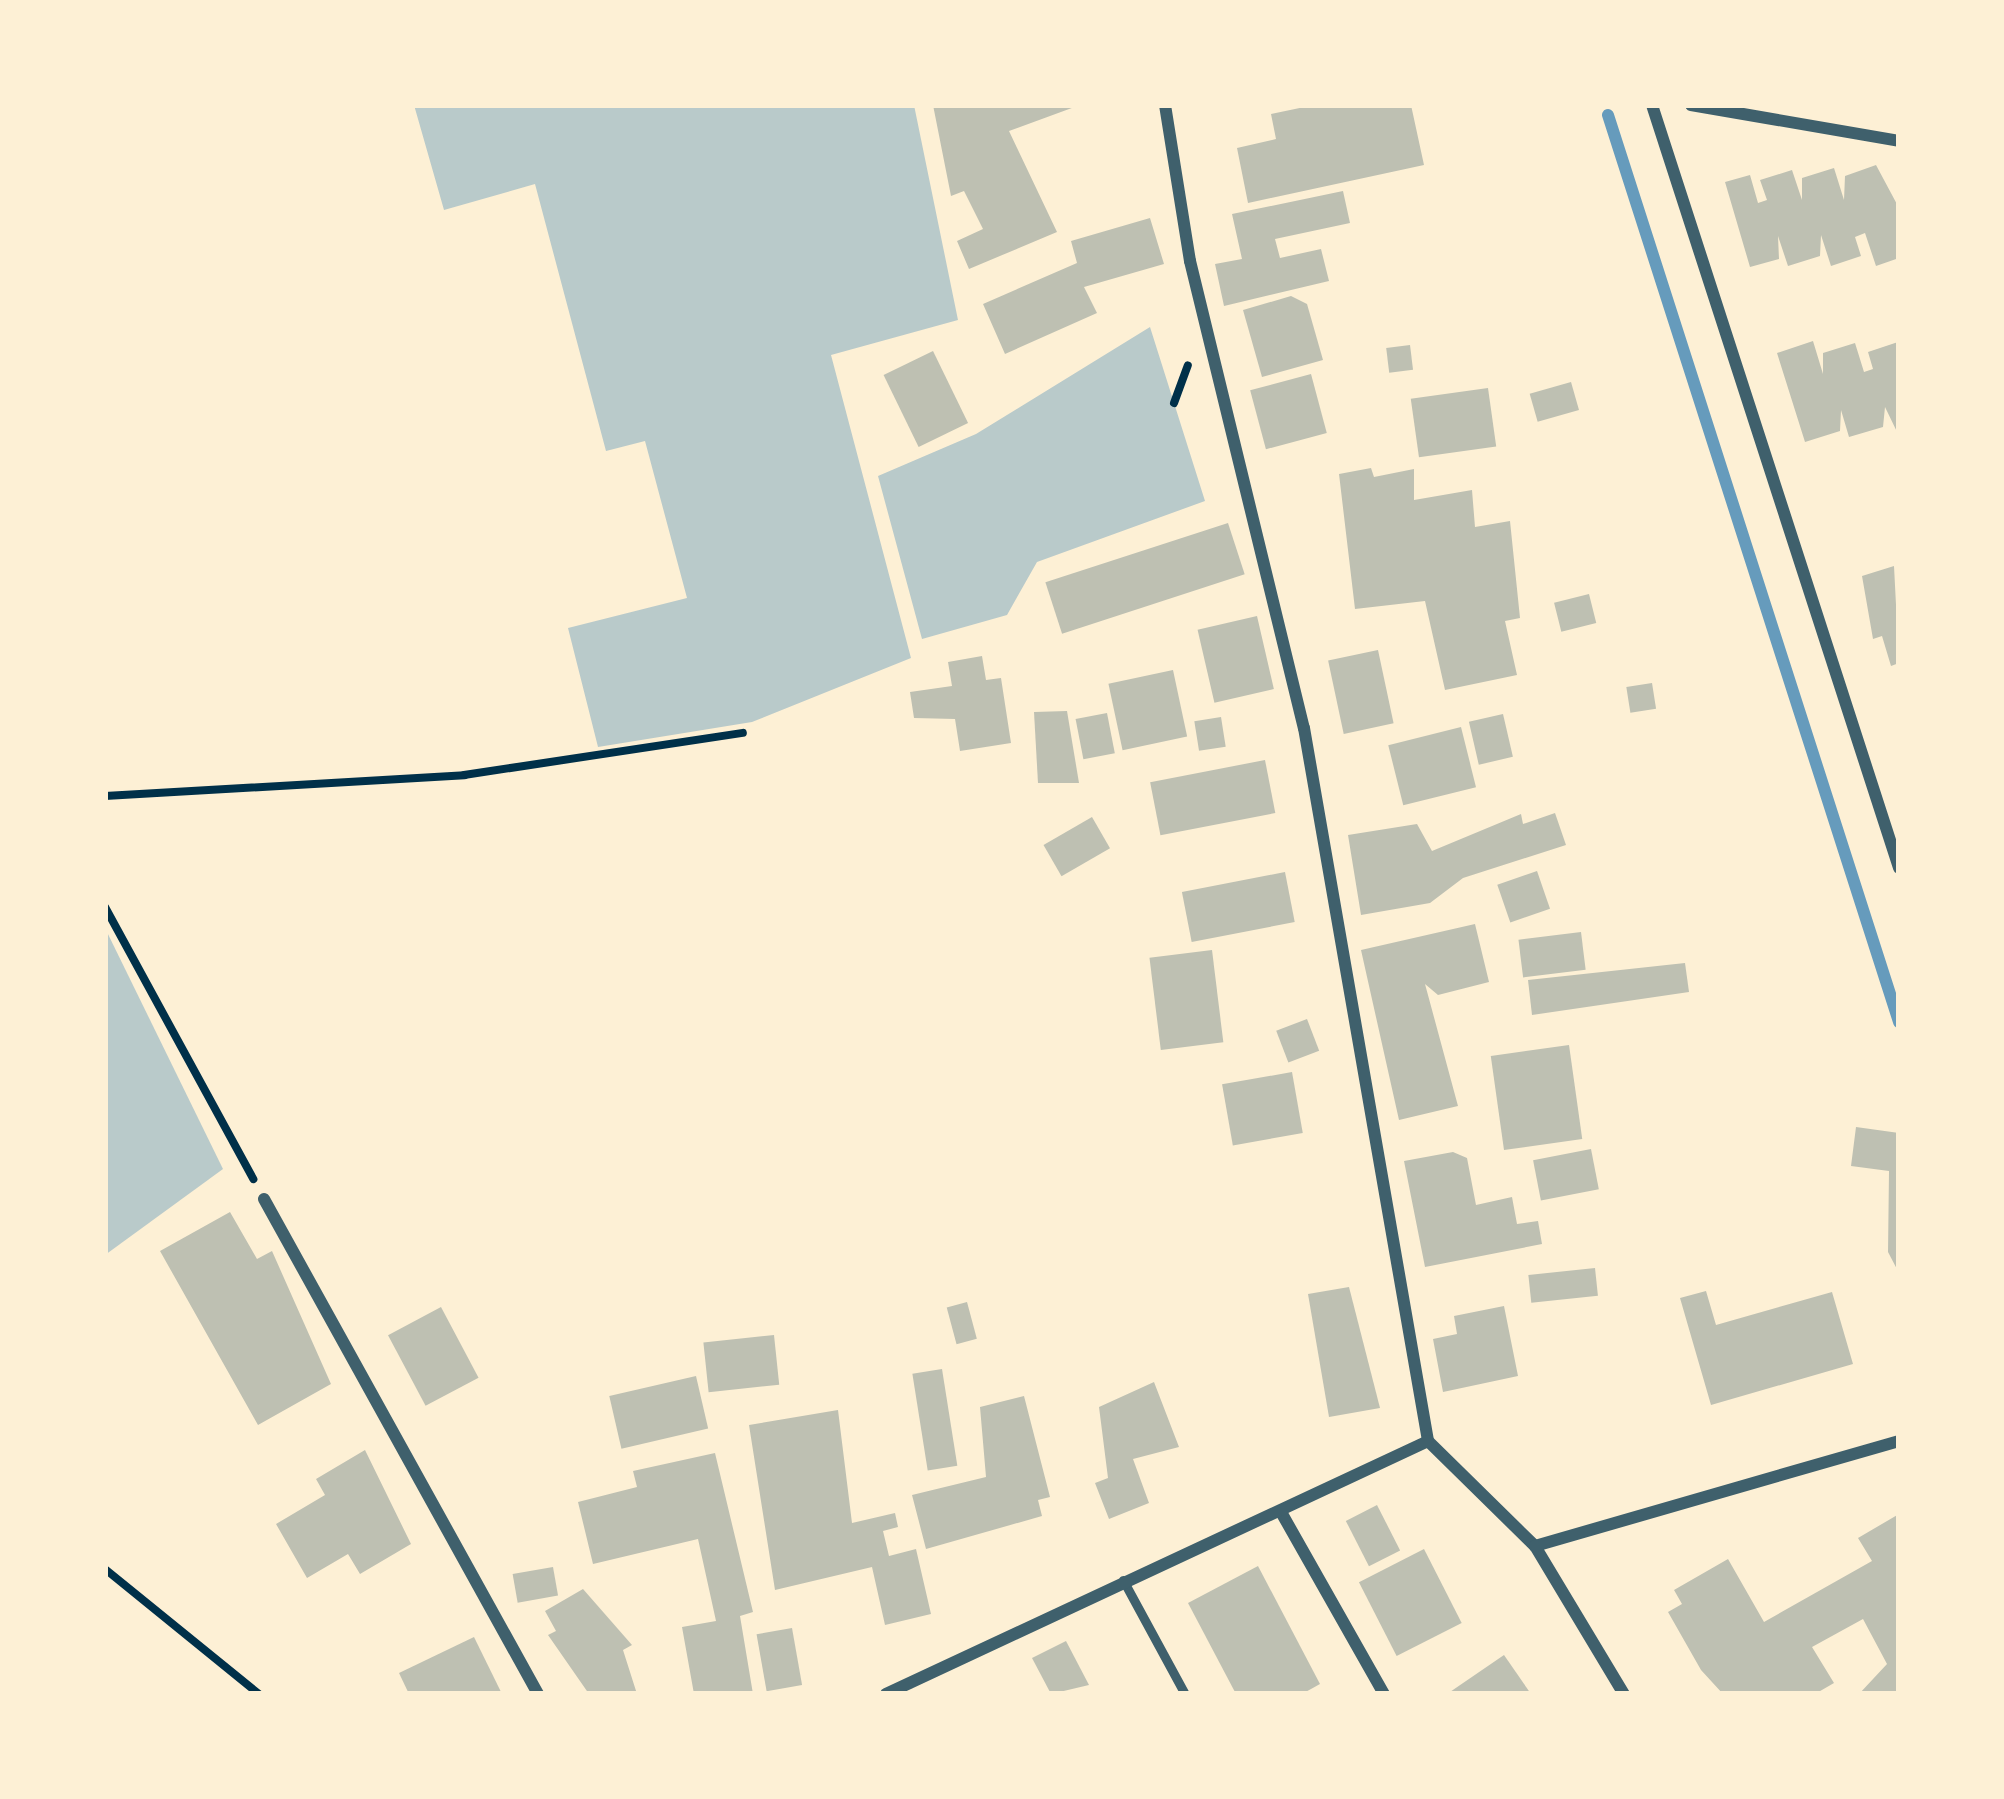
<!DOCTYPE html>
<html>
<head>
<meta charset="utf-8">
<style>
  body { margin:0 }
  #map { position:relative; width:2004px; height:1799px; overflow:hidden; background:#fdf0d5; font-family:"Nunito Sans",sans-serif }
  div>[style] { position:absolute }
  .green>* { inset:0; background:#b9caca }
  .stream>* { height:12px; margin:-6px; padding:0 6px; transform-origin:6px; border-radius:6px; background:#669bbc }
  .building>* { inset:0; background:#bec0b2; transform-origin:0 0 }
  .path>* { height:8px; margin:-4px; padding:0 4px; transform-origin:4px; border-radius:4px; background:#003049 }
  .service>* { height:9px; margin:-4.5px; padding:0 4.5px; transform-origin:4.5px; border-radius:4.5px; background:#3f606c }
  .minor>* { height:12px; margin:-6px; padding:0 6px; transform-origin:6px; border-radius:6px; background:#3f606c }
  span { translate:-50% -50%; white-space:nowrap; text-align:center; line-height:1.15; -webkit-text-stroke:12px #fdf0d5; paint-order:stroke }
  .frame { position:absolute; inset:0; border:108px solid #fdf0d5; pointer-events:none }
</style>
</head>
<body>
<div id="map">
  <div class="green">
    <i style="clip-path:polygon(414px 105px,914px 105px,958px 320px,831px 355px,911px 658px,752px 722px,598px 747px,568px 628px,687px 598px,645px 441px,606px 451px,535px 184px,444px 210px)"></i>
    <i style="clip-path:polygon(1150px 327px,1205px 501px,1037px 562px,1007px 615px,922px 639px,878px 476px,976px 434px)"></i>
    <i style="clip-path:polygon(105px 928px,223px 1169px,105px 1255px)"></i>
  </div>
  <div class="stream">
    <i style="left:1608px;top:115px;width:953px;rotate:72.21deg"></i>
  </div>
  <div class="building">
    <i style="clip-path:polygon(933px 105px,1080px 105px,1009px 131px,1057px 232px,969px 269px,957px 241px,983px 229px,964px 191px,951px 196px)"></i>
    <i style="clip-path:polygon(1314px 105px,1411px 105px,1424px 165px,1248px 203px,1237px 148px,1276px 139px,1271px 114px)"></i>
    <i style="clip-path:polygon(1876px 165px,1899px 208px,1899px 258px,1876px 266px,1865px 233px,1855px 237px,1861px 256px,1831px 266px,1821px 235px,1820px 256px,1788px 266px,1778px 236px,1779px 259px,1750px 267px,1725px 182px,1750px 175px,1758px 203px,1767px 200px,1760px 180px,1792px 170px,1802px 200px,1802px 178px,1834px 168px,1844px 200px,1845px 176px)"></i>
    <i style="clip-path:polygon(1343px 191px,1350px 223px,1275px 239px,1280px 258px,1321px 249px,1329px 281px,1224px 306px,1215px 264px,1242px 259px,1232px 214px)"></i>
    <i style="clip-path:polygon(1150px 218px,1164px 264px,1084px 287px,1097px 313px,1005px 354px,983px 304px,1077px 263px,1071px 241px)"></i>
    <i style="clip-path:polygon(1291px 296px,1307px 304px,1323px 360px,1262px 377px,1243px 310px)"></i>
    <i style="clip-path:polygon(1813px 341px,1823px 374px,1823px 353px,1855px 343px,1864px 372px,1873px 369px,1868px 352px,1898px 342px,1899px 436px,1885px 407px,1883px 427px,1849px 437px,1841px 410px,1840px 431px,1805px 442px,1777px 353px)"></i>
    <i style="left:1410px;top:345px;width:25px;height:24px;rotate:83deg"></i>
    <i style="left:933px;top:351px;width:80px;height:55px;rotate:64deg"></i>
    <i style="left:1311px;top:374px;width:61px;height:63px;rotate:75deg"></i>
    <i style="left:1571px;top:382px;width:29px;height:43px;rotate:74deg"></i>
    <i style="left:1488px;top:388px;width:59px;height:78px;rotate:82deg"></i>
    <i style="clip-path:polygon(1371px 468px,1374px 477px,1414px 469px,1414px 500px,1472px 490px,1475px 527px,1510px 521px,1520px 618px,1505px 621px,1517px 675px,1445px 690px,1425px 601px,1355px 609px,1339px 474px)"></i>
    <i style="left:1228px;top:523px;width:54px;height:192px;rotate:72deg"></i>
    <i style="clip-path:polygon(1894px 566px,1899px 663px,1891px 666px,1882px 636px,1873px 639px,1862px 576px)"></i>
    <i style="left:1589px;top:594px;width:30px;height:36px;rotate:76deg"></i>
    <i style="left:1257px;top:616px;width:75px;height:61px;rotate:77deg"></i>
    <i style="left:1378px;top:650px;width:75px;height:51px;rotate:78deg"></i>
    <i style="clip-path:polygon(982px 656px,986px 680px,1001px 678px,1011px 743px,960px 751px,955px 719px,914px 718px,910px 692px,952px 686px,948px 662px)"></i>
    <i style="left:1173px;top:670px;width:68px;height:66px;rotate:78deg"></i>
    <i style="left:1652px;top:683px;width:26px;height:26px;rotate:81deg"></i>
    <i style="clip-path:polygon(1067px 711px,1079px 783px,1038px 783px,1034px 712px)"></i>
    <i style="left:1107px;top:713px;width:41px;height:32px;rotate:79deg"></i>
    <i style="left:1503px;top:714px;width:44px;height:35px;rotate:77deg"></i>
    <i style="left:1221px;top:717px;width:30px;height:27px;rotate:81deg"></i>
    <i style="left:1461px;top:727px;width:62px;height:75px;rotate:76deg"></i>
    <i style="left:1265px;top:760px;width:54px;height:117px;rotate:79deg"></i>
    <i style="clip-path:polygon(1555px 813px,1566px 845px,1463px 878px,1430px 903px,1361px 915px,1348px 835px,1417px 824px,1432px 851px,1521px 814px,1523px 824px)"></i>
    <i style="left:1092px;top:817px;width:36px;height:56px;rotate:60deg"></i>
    <i style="left:1537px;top:871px;width:40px;height:42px;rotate:71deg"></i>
    <i style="left:1285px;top:872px;width:51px;height:105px;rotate:79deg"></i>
    <i style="clip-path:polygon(1475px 924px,1489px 982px,1438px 995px,1425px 984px,1458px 1106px,1399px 1120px,1361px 950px)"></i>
    <i style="left:1581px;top:932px;width:38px;height:63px;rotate:83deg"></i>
    <i style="left:1212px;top:950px;width:93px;height:63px;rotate:83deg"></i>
    <i style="clip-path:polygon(1685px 963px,1689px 992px,1532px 1015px,1528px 980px)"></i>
    <i style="left:1307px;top:1019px;width:34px;height:33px;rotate:69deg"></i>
    <i style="left:1569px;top:1045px;width:95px;height:79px;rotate:82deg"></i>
    <i style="left:1292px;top:1072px;width:62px;height:71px;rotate:80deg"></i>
    <i style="clip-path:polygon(1856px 1127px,1899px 1133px,1899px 1273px,1888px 1252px,1889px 1171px,1851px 1166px)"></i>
    <i style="left:1591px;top:1149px;width:41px;height:59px;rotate:79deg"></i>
    <i style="clip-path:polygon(1453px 1152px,1467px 1158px,1476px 1205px,1512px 1197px,1517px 1224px,1538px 1221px,1542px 1244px,1425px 1267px,1404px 1161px)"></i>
    <i style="clip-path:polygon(230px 1212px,257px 1259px,272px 1251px,331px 1384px,258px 1425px,160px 1251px)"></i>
    <i style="left:1595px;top:1268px;width:28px;height:67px;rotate:84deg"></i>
    <i style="clip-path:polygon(1349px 1287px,1380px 1408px,1329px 1417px,1308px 1294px)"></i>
    <i style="clip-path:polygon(1706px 1291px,1716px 1325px,1832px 1292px,1853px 1364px,1711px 1405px,1680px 1298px)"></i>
    <i style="left:967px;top:1302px;width:38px;height:21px;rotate:75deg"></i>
    <i style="clip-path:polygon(1504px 1306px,1518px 1376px,1443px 1392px,1433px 1339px,1457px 1334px,1454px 1316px)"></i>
    <i style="left:441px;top:1307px;width:80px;height:60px;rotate:62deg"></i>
    <i style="left:774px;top:1335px;width:50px;height:71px;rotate:84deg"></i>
    <i style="left:942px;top:1369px;width:98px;height:30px;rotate:81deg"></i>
    <i style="left:696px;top:1376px;width:54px;height:89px;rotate:77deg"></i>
    <i style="clip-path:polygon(1154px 1382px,1179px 1447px,1133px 1459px,1149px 1503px,1109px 1519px,1095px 1483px,1108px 1478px,1099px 1407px)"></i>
    <i style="clip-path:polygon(1024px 1396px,1050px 1497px,1038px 1500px,1042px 1516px,926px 1549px,912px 1495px,986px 1477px,980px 1407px)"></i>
    <i style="clip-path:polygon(838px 1410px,852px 1523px,895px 1513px,898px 1527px,883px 1531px,889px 1556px,916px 1549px,931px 1614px,885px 1625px,872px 1567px,775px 1590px,749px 1425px)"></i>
    <i style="clip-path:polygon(365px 1450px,411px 1544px,360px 1574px,348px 1554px,307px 1578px,276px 1524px,325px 1495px,316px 1479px)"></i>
    <i style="clip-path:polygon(715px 1453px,753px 1612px,740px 1616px,753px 1694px,694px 1694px,682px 1627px,716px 1621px,698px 1539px,593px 1564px,578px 1502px,637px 1487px,633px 1471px)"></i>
    <i style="left:1377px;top:1505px;width:51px;height:35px;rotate:63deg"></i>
    <i style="clip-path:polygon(1899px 1514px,1899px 1694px,1859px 1694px,1887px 1664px,1863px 1619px,1812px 1647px,1834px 1683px,1815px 1694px,1723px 1694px,1701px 1670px,1668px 1612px,1682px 1604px,1674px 1590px,1728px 1559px,1764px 1622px,1872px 1561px,1858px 1538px)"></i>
    <i style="left:1424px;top:1549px;width:83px;height:73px;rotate:63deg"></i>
    <i style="clip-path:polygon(1258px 1566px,1320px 1684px,1302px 1694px,1236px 1694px,1188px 1603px)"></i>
    <i style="left:553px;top:1567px;width:29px;height:41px;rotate:80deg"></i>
    <i style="clip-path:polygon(583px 1589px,632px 1645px,623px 1650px,637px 1694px,589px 1694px,548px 1635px,556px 1631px,545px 1611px)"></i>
    <i style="left:792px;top:1628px;width:58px;height:36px;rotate:80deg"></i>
    <i style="clip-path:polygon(474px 1637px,502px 1694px,409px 1694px,399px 1673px)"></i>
    <i style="clip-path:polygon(1066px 1641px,1089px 1685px,1051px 1694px,1032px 1658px)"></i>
    <i style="clip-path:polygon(1504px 1655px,1531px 1694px,1447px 1694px)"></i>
  </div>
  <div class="path">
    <i style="left:1174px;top:403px;width:40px;rotate:-69.8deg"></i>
    <i style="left:105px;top:796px;width:360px;rotate:-3.3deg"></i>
    <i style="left:464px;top:775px;width:282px;rotate:-8.6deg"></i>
    <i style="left:105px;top:907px;width:310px;rotate:61.4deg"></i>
    <i style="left:105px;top:1569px;width:198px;rotate:39.1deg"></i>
  </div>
  <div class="service">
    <i style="left:1123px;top:1580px;width:130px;rotate:61.5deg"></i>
  </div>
  <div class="minor">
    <i style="left:1165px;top:105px;width:158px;rotate:80.9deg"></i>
    <i style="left:1190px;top:261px;width:481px;rotate:76.3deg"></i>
    <i style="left:1304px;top:728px;width:724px;rotate:80.13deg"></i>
    <i style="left:1428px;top:1441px;width:150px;rotate:44.5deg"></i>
    <i style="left:1535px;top:1546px;width:173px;rotate:59deg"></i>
    <i style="left:1652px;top:105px;width:802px;rotate:72.06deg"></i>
    <i style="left:1691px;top:105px;width:211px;rotate:9.8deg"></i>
    <i style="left:264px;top:1199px;width:566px;rotate:61.03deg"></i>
    <i style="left:1281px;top:1512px;width:209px;rotate:60.5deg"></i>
    <i style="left:1535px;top:1546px;width:379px;rotate:-16.1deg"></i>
    <i style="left:886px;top:1694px;width:598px;rotate:-25.02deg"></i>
  </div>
  <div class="frame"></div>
</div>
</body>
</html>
